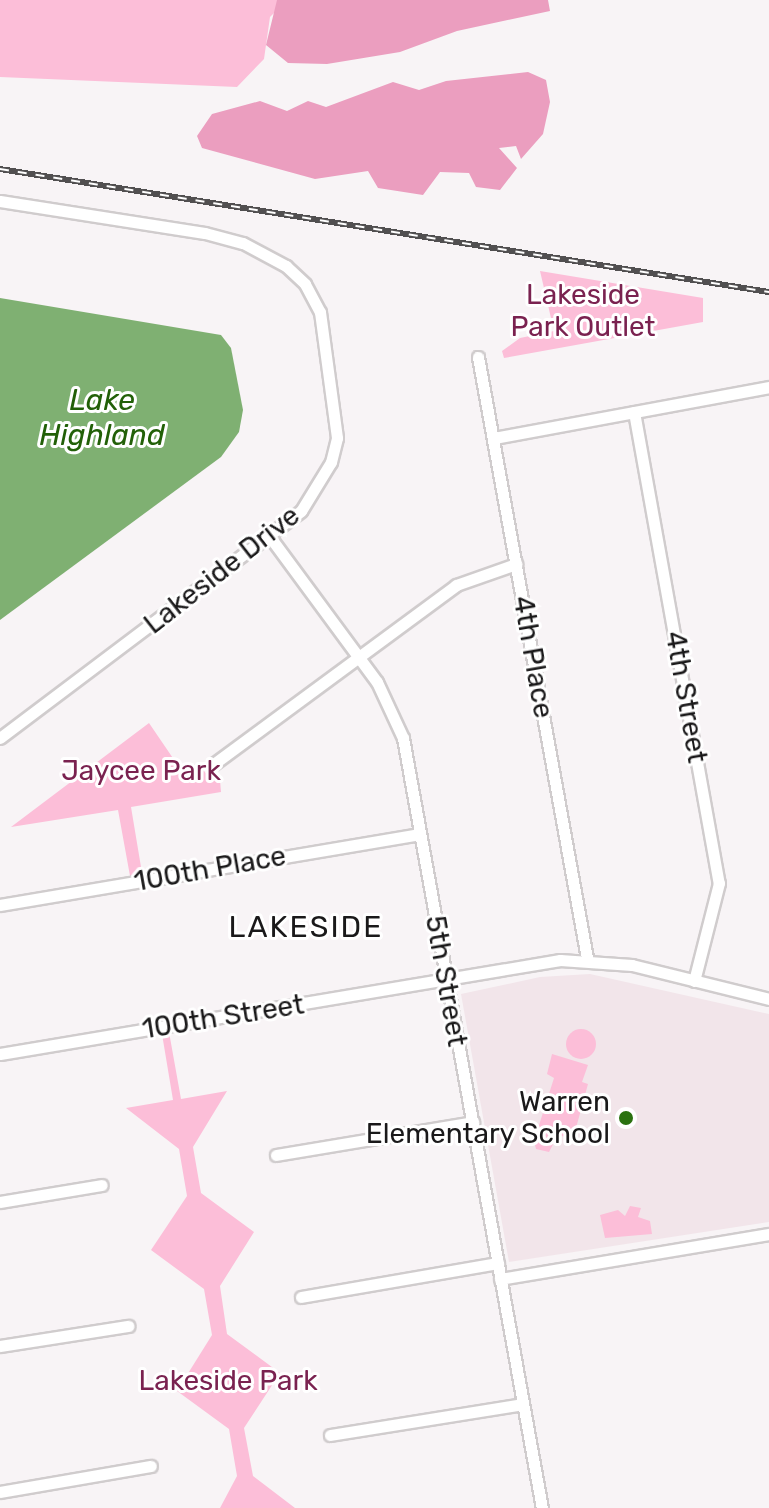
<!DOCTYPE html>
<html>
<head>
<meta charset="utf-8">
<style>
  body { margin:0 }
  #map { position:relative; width:769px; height:1508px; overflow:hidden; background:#f8f4f6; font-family:Rubik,sans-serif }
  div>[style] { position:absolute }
  .built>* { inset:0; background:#f2e5ea }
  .green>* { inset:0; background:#fcbed8 }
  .round { border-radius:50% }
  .forest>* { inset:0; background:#eb9ebf }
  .water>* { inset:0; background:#7fb072 }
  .roads { filter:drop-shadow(2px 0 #d0cccd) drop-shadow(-2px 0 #d0cccd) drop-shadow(0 2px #d0cccd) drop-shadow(0 -2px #d0cccd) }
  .minor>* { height:11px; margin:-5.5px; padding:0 5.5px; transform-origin:5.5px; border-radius:5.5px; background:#fff }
  .rail>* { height:6px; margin-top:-3px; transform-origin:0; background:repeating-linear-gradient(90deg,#fff 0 9px,#514f50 0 18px); box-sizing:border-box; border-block:2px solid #514f50 }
  .dots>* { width:22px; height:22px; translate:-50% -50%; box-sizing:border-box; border:4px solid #fff; border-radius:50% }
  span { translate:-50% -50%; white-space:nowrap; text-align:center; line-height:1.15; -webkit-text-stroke:6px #fff; paint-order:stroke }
  .park-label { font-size:28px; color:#7a2250 }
  .street-label { font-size:28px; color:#1a191a }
  .poi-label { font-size:28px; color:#1a191a }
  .right { translate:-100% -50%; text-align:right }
  .water-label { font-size:30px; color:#226008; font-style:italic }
  .neighbourhood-label { font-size:30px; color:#1a191a; letter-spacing:2px }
</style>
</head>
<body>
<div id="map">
  <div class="built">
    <i style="clip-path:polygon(590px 974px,769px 1014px,769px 1222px,509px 1262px,461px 994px,540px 977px)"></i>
  </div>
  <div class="green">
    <i style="clip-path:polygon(0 0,287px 0,270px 17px,264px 59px,237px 87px,0 77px)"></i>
    <i style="clip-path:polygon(540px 271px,703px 298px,703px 322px,504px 358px,502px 351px,520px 338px,554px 331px)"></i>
    <i style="clip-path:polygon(149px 723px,179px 767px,198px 764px,210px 778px,220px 780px,221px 792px,131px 807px,142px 873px,130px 876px,118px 810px,11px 827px)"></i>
    <i class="round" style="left:566px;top:1029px;width:30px;height:30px"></i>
    <i style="clip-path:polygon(169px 1032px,181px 1099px,227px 1091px,193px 1147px,201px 1193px,254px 1232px,220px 1286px,227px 1334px,280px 1373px,244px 1428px,253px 1476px,295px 1508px,220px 1508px,237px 1476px,229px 1429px,177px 1391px,212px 1335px,204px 1289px,151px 1250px,187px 1196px,179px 1149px,126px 1108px,173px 1100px,162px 1034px)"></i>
    <i style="clip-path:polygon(552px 1054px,588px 1065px,582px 1082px,588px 1084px,573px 1139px,558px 1135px,549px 1152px,536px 1149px,534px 1141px,554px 1078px,547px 1074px)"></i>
    <i style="clip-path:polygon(630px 1206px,641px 1208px,638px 1217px,650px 1221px,652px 1234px,605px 1238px,600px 1215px,618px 1210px,625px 1216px)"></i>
  </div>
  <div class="forest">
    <i style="clip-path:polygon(277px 0,548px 0,550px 11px,457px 31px,400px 52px,327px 64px,288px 63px,266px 45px)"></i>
    <i style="clip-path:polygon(528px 72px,546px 80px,550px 102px,543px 134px,521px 159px,516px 146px,499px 148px,517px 168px,500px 190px,476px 187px,469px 173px,440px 172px,423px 195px,378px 188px,368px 171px,315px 179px,202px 148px,197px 136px,212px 114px,260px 101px,287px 111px,308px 101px,326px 107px,393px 82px,419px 90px,446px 81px)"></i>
  </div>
  <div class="water">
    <i style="clip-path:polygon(0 298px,221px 335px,231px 348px,243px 410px,239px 432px,221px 457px,0 620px)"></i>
  </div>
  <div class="roads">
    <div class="minor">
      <i style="left:0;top:201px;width:207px;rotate:8.9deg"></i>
      <i style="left:205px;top:233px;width:39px;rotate:15deg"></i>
      <i style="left:243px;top:243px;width:49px;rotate:28.1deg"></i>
      <i style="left:286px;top:266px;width:26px;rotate:43deg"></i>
      <i style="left:305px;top:284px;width:32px;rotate:62deg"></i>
      <i style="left:320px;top:312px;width:127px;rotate:82.3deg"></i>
      <i style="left:337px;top:438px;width:25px;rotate:104deg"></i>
      <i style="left:331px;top:462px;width:57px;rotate:121.5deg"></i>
      <i style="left:301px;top:511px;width:377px;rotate:143deg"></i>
      <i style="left:478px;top:357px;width:611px;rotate:79.72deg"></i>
      <i style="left:634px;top:412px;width:479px;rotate:79.8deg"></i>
      <i style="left:719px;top:883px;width:101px;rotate:104.3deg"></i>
      <i style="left:494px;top:438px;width:280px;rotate:-10.5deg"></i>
      <i style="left:270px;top:537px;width:180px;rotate:53.6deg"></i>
      <i style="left:377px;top:682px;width:62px;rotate:65.1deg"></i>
      <i style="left:403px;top:738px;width:782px;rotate:79.77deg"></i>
      <i style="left:215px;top:763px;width:300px;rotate:-36.4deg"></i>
      <i style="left:456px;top:585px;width:64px;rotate:-19.3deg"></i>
      <i style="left:0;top:905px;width:425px;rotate:-9.6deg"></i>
      <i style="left:0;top:1054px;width:568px;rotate:-9.53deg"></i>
      <i style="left:560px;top:960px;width:72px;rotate:4deg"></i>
      <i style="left:632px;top:965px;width:141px;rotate:13.9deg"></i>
      <i style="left:276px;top:1155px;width:200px;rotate:-9.5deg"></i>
      <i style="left:0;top:1202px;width:103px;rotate:-9.5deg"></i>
      <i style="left:500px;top:1279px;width:273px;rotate:-9.5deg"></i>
      <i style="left:301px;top:1297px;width:200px;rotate:-9.8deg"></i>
      <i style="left:0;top:1346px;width:130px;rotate:-8.9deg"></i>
      <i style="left:330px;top:1435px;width:195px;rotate:-9.1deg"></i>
      <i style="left:0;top:1492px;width:153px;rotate:-9.8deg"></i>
    </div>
  </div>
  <div class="rail">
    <i style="left:0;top:169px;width:779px;rotate:9.09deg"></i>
  </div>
  <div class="dots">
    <i style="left:626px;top:1118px;background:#2b7110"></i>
  </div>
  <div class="park-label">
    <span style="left:583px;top:311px">Lakeside<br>Park Outlet</span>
    <span style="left:141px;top:771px">Jaycee Park</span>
    <span style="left:228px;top:1381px">Lakeside Park</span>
  </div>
  <div class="street-label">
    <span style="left:222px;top:570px;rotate:-38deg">Lakeside Drive</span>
    <span style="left:533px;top:657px;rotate:80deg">4th Place</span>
    <span style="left:686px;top:697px;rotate:80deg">4th Street</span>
    <span style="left:210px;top:869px;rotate:-10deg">100th Place</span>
    <span style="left:446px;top:981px;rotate:80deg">5th Street</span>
    <span style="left:223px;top:1017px;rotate:-9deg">100th Street</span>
  </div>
  <div class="poi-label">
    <span class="right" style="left:610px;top:1118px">Warren<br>Elementary School</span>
  </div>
  <div class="water-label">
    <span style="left:102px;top:417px">Lake<br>Highland</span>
  </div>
  <div class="neighbourhood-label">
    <span style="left:306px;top:927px">LAKESIDE</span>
  </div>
</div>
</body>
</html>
